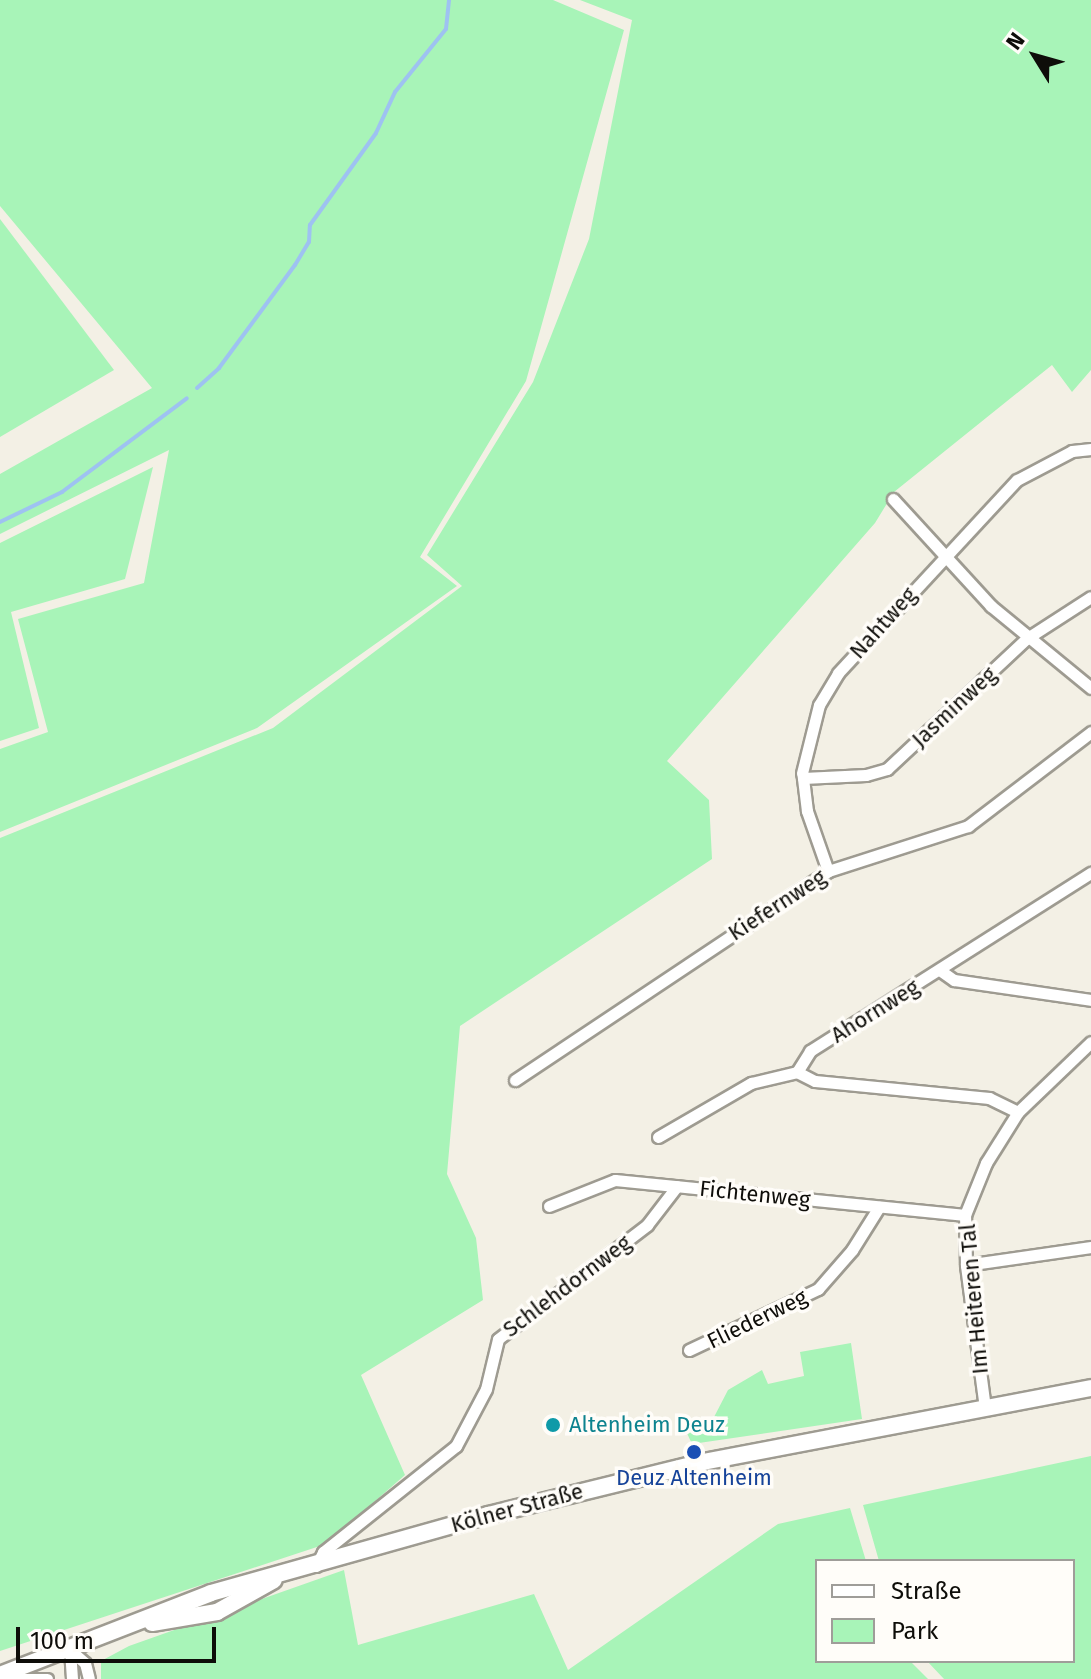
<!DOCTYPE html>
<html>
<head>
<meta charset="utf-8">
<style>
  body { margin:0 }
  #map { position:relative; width:1091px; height:1679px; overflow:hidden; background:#f3f0e5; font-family:"Fira Sans",sans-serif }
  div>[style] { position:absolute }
  .green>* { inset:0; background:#a8f4b8 }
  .stream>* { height:4px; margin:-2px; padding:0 2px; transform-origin:2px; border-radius:2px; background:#9ec2f1 }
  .roads { filter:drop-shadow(2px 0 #9e9b91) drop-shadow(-2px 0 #9e9b91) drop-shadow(0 2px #9e9b91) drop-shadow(0 -2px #9e9b91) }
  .street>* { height:11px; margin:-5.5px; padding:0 5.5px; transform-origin:5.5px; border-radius:5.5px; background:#fff }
  .secondary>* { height:16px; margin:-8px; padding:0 8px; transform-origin:8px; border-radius:8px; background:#fff }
  .dots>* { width:22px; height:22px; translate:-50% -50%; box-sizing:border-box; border:4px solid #fffdf9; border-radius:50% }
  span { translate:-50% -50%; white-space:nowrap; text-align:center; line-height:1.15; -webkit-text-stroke:7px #fffdf9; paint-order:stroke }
  .street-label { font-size:22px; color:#0e0d09 }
  .culture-label { font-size:22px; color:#0d838f }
  .left { translate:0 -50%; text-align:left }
  .transit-label { font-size:22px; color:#164399 }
  .legend { position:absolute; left:815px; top:1559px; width:260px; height:104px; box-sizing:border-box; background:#fffdf9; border:2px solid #9f9d99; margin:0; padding:10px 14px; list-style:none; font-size:24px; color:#0e0d09 }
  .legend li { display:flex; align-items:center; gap:16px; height:40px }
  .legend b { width:40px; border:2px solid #9f9d99 }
  .north { position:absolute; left:995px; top:16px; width:80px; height:80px; -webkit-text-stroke:6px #fffdf9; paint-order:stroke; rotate:307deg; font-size:22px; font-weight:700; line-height:32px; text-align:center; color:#0e0d09 }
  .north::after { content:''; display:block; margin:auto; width:28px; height:36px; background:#0e0d09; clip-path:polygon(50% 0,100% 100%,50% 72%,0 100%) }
  .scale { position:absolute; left:16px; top:1627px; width:200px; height:36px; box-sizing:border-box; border:4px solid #0e0d09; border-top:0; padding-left:10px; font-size:24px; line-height:28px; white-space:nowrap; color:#0e0d09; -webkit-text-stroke:6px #fffdf9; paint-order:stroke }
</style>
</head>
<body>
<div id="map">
  <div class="green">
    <i style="clip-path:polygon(0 0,553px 0,624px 30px,526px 381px,420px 557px,457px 586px,257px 728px,0 832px,0 749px,48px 732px,18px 619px,144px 583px,169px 450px,0 534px,0 474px,152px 388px,0 206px)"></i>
    <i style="clip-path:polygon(580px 0,1091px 0,1091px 370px,1072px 392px,1052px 365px,894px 492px,875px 523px,667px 761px,709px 800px,712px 859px,460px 1026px,447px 1174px,476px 1238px,483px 1300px,361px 1375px,405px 1475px,326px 1544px,0 1651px,0 838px,273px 728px,462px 586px,427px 555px,533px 382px,589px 239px,632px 20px)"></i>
    <i style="clip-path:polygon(0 219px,114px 370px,0 437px)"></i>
    <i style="clip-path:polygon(153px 467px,125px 579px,11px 612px,39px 728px,0 741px,0 543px)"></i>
    <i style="clip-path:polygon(851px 1343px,862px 1419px,692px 1444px,685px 1429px,713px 1419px,728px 1390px,762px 1370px,768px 1384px,804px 1376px,800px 1352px)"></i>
    <i style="clip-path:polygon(1091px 1456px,1091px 1679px,944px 1679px,927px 1661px,1073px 1661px,1073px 1561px,879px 1561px,863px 1505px)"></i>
    <i style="clip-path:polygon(850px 1508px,866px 1561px,817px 1561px,817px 1661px,910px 1661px,928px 1679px,101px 1679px,101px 1661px,129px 1646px,344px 1570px,358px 1645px,534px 1594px,568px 1670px,778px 1524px)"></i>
  </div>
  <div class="stream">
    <i style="left:197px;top:388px;width:30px;rotate:-42deg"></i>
    <i style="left:219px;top:368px;width:128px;rotate:-53.6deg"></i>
    <i style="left:295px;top:265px;width:27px;rotate:-59deg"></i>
    <i style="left:309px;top:242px;width:17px;rotate:-87deg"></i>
    <i style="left:310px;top:225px;width:113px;rotate:-54.3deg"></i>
    <i style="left:376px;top:133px;width:45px;rotate:-65.1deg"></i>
    <i style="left:395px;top:92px;width:81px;rotate:-51deg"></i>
    <i style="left:446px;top:29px;width:29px;rotate:-84deg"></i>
    <i style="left:0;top:522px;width:69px;rotate:-25.8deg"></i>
    <i style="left:62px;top:492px;width:156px;rotate:-36.9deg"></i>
  </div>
  <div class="roads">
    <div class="street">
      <i style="left:893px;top:499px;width:145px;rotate:47.5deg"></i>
      <i style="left:991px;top:606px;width:129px;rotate:39.4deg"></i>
      <i style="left:803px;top:778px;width:63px;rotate:-2.7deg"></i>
      <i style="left:866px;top:775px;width:22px;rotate:-16deg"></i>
      <i style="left:887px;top:769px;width:190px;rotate:-43.1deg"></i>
      <i style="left:1026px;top:639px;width:77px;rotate:-32.9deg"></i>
      <i style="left:828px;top:871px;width:64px;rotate:-109.3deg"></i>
      <i style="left:807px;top:811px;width:38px;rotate:-97deg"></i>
      <i style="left:802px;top:773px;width:70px;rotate:-76deg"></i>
      <i style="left:819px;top:705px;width:37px;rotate:-59deg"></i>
      <i style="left:838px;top:673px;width:263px;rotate:-47.2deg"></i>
      <i style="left:1017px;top:480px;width:62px;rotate:-27.8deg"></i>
      <i style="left:1072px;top:451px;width:19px;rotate:-6deg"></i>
      <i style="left:941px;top:971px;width:16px;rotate:35deg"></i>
      <i style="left:954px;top:980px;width:138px;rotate:8.3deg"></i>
      <i style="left:797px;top:1072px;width:20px;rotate:27deg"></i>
      <i style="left:815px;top:1081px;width:175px;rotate:5.6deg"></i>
      <i style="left:989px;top:1098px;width:32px;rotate:26deg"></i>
      <i style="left:515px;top:1080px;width:376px;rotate:-33.7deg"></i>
      <i style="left:828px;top:871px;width:147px;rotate:-17.8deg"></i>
      <i style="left:968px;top:826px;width:155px;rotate:-37.4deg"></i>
      <i style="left:658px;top:1137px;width:108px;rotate:-30.1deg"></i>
      <i style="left:751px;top:1083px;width:47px;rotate:-13.4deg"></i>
      <i style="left:797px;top:1072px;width:25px;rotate:-58deg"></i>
      <i style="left:810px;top:1051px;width:333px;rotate:-32.4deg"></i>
      <i style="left:549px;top:1206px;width:71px;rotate:-21.5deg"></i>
      <i style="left:615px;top:1180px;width:352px;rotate:5.7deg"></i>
      <i style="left:966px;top:1265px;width:126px;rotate:-8.2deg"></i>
      <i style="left:689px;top:1350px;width:143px;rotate:-25.3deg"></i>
      <i style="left:818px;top:1289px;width:52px;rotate:-48.9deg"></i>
      <i style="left:852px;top:1250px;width:51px;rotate:-57.9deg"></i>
      <i style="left:985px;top:1408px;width:144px;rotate:-97.6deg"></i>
      <i style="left:966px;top:1265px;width:50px;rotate:-91.1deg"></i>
      <i style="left:965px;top:1215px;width:56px;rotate:-68deg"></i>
      <i style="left:986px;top:1163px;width:60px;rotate:-57.9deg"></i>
      <i style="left:1018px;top:1112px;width:101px;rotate:-43.8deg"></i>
      <i style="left:316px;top:1566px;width:16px;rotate:-63deg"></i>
      <i style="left:323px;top:1552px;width:170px;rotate:-38.6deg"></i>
      <i style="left:456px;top:1446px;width:64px;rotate:-62.2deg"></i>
      <i style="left:486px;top:1389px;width:51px;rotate:-76.5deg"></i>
      <i style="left:498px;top:1339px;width:188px;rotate:-37.4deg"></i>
      <i style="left:647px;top:1225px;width:49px;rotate:-52.4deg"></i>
      <i style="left:70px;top:1650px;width:20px;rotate:41deg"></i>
      <i style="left:85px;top:1663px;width:16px;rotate:76deg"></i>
      <i style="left:70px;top:1650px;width:29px;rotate:86deg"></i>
      <i style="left:1px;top:1679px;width:46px"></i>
    </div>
    <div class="secondary">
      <i style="left:152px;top:1623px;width:66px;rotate:-9.6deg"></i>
      <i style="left:217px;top:1612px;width:65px;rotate:-29.3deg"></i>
      <i style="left:0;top:1675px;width:226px;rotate:-21.2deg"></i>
      <i style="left:211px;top:1593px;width:288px;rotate:-15.7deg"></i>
      <i style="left:488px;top:1515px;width:221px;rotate:-13.8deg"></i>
      <i style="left:703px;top:1462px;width:395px;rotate:-10.8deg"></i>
    </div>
  </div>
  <div class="dots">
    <i style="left:553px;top:1425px;background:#0f9aa8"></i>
    <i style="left:694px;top:1452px;background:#1a4fb4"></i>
  </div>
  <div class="street-label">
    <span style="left:883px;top:623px;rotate:-48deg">Nahtweg</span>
    <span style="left:954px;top:707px;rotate:-43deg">Jasminweg</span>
    <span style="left:777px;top:905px;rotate:-33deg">Kiefernweg</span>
    <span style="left:875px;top:1011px;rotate:-32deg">Ahornweg</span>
    <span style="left:755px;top:1194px;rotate:6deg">Fichtenweg</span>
    <span style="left:567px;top:1286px;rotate:-37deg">Schlehdornweg</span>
    <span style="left:974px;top:1299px;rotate:-95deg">Im Heiteren Tal</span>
    <span style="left:757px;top:1319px;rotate:-26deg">Fliederweg</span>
    <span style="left:517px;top:1508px;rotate:-15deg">Kölner Straße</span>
  </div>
  <div class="culture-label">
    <span class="left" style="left:569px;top:1425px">Altenheim Deuz</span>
  </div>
  <div class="transit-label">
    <span style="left:694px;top:1478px">Deuz Altenheim</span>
  </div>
  <ul class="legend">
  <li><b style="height:10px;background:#fff"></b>Straße</li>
  <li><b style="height:22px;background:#a8f4b8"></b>Park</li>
  </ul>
  <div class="north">N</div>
  <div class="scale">100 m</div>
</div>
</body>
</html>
